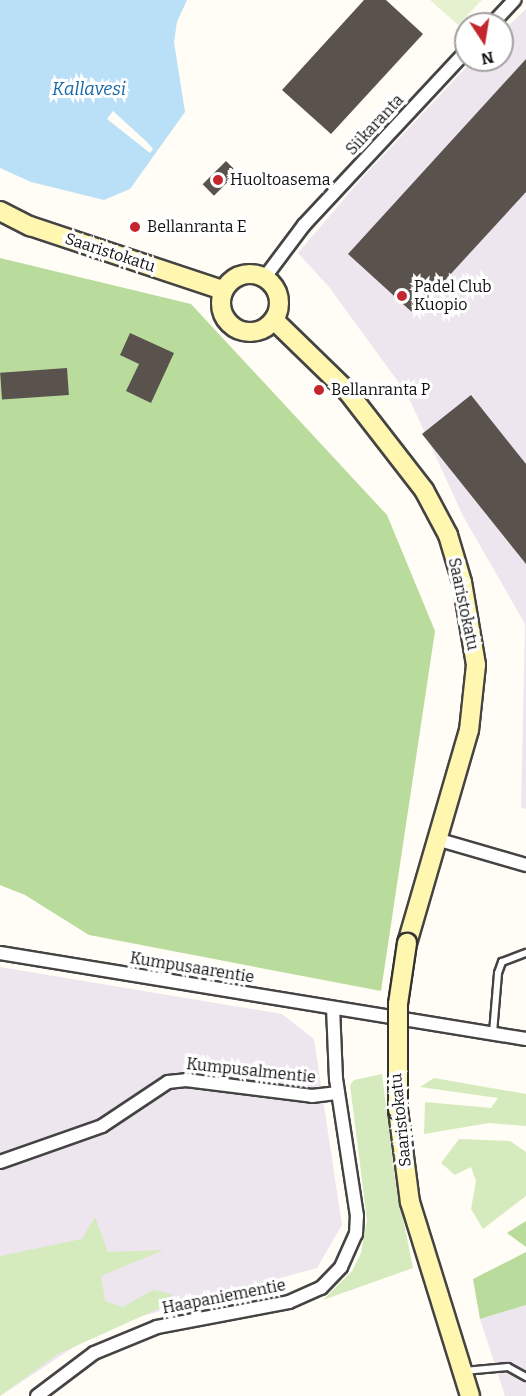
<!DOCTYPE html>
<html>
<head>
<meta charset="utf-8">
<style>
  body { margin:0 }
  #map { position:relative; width:526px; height:1396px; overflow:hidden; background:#fffdf5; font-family:Bitter,serif }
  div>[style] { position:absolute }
  .industrial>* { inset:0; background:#eee6ef }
  .green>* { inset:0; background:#d5ebbd }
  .forest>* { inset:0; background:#b9dc9c }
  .pitch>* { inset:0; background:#e6f2cf }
  .water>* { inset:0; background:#b9e0f7 }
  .pier>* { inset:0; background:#fffdf5 }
  .building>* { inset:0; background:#5a524d; transform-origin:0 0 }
  .roads { filter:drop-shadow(2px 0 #444) drop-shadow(-2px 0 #444) drop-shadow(0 2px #444) drop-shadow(0 -2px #444) }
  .lane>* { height:6px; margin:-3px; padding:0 3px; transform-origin:3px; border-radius:3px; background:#fff }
  .street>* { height:12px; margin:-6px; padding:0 6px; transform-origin:6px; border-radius:6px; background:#fff }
  .secondary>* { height:18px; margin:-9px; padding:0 9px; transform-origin:9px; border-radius:9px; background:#fff6b0 }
  .secondary>.ring { margin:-9px; padding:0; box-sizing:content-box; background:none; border:18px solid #fff6b0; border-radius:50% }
  .bridges { filter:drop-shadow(2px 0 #333) drop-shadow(-2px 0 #333) drop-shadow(0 2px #333) drop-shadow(0 -2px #333) }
  .secondary-bridge>* { height:18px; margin:-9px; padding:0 9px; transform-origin:9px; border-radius:9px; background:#fff6b0 }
  .dots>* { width:16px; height:16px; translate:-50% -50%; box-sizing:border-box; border:3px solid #fff; border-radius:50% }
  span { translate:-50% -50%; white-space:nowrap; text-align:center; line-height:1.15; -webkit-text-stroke:6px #fff; paint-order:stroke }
  .street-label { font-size:16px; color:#111 }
  .poi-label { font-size:16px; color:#111 }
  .left { translate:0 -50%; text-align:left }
  .water-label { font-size:18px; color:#1768a6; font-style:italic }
  .north { position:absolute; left:454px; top:12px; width:60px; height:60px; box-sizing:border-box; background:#fff; border:2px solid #a0a0a0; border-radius:50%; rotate:168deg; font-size:16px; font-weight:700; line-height:24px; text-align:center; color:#111 }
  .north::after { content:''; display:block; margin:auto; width:21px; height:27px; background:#c4262e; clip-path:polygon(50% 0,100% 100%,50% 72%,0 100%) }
</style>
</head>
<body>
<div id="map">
  <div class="industrial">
    <i style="clip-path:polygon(526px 9px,526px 809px,521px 807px,525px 624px,463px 516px,407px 394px,329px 287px,298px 253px,361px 179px,473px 60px,502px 60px,502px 32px)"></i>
    <i style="clip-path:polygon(0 967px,282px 1014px,314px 1039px,342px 1225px,317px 1268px,106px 1326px,0 1396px)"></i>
    <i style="clip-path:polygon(526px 1305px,526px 1396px,505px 1396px,480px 1319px)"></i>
  </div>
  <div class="green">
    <i style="clip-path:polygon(382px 1074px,395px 1178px,413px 1268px,323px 1300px,352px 1271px,361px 1253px,367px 1220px,350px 1085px,354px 1080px)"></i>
    <i style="clip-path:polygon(434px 1078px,526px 1094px,526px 1126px,489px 1123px,424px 1134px,425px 1102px,491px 1108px,498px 1098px,420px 1087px)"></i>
    <i style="clip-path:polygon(459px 1139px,510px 1141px,526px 1152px,526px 1196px,483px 1229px,471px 1209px,476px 1181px,471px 1167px,455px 1175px,441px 1163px)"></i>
    <i style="clip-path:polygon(95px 1217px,108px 1252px,164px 1250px,101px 1276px,105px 1301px,123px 1307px,153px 1290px,172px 1294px,171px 1303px,58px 1354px,0 1396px,0 1256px,82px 1239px)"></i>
  </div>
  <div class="forest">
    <i style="clip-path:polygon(0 258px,191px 304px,387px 515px,435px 631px,381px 991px,89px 935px,25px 895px,0 885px)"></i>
    <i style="clip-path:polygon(526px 1221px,526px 1247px,507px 1233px)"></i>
    <i style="clip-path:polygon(526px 1252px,526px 1305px,480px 1319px,473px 1279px)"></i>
  </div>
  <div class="pitch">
    <i style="clip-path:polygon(430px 0,482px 0,458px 25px)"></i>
  </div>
  <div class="water">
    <i style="clip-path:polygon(0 0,187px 0,177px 22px,174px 42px,185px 112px,130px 189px,104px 200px,31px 182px,0 168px)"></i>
  </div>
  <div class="pier">
    <i style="clip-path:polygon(113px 111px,147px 142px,153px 149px,150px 153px,107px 119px)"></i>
  </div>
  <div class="building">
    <i style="clip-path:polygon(364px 0,386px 0,423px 34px,331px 134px,282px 90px)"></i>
    <i style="clip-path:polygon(526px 59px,526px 192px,414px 314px,348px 254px)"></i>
    <i style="left:226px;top:161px;width:16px;height:33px;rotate:45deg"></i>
    <i style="clip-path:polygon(130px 333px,174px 353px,151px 403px,126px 391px,139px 364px,120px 355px)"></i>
    <i style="left:67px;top:368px;width:27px;height:67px;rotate:86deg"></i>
    <i style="clip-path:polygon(471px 395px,526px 464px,526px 564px,422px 434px)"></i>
  </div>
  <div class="roads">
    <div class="lane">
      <i style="left:493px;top:1033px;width:60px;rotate:-85.2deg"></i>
      <i style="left:498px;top:973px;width:12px;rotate:-70deg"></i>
      <i style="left:502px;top:962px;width:26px;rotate:-21deg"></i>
      <i style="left:464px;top:1371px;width:44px;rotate:-5.2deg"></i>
      <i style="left:508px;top:1367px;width:21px;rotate:29deg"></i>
    </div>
    <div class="street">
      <i style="left:492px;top:24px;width:33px;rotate:-47deg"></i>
      <i style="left:265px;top:277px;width:65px;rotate:-53.1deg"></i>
      <i style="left:304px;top:225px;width:238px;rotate:-47deg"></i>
      <i style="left:436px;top:839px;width:94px;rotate:16.1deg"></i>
      <i style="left:0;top:953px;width:533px;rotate:9.29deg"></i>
      <i style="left:0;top:1162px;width:108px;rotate:-19.4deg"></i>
      <i style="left:102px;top:1126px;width:79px;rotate:-33.7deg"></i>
      <i style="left:168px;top:1082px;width:18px;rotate:-6deg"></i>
      <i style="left:186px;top:1080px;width:127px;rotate:7.2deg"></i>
      <i style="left:312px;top:1096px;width:26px;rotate:-7deg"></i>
      <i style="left:37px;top:1396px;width:71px;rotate:-37deg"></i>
      <i style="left:94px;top:1353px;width:68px;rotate:-22.4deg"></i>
      <i style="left:157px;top:1327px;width:134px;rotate:-10.7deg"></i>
      <i style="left:289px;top:1302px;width:35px;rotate:-24deg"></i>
      <i style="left:321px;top:1288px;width:29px;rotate:-46deg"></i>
      <i style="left:341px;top:1267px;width:36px;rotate:-66deg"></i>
      <i style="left:356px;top:1234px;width:18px;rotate:-87deg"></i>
      <i style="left:357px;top:1216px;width:139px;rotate:-98.7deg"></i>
      <i style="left:336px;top:1079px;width:71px;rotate:-92.4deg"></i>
    </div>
    <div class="secondary">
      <i style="left:0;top:211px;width:34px;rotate:27deg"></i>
      <i style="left:30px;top:226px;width:202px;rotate:18.4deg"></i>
      <i class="ring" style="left:221px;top:274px;width:40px;height:40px"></i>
      <i style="left:274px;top:320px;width:103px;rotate:44.2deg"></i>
      <i style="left:348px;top:392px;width:124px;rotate:52.2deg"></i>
      <i style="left:424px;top:490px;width:51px;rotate:61.9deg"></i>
      <i style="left:448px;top:535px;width:49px;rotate:73.4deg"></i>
      <i style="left:462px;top:582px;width:84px;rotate:80.4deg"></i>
      <i style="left:476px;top:665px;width:65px;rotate:96.1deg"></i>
      <i style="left:469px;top:730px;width:222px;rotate:106.2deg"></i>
      <i style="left:398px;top:1110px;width:93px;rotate:82.6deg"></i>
      <i style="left:410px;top:1202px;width:203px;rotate:72.8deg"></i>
    </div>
  </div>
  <div class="bridges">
    <div class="secondary-bridge">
      <i style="left:398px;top:1110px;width:106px;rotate:-90deg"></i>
      <i style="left:398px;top:1004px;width:62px;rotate:-81.6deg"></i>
    </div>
  </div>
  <div class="dots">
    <i style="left:218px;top:180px;background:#c4262e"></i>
    <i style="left:135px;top:227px;background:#c4262e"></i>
    <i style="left:402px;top:296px;background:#c4262e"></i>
    <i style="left:319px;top:390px;background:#c4262e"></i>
  </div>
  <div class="street-label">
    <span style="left:375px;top:125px;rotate:-47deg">Siikaranta</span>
    <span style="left:110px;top:253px;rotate:18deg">Saaristokatu</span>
    <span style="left:463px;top:604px;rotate:78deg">Saaristokatu</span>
    <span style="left:192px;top:968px;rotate:9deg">Kumpusaarentie</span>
    <span style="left:251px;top:1071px;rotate:6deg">Kumpusalmentie</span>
    <span style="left:401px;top:1120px;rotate:-96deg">Saaristokatu</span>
    <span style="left:224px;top:1297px;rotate:-11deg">Haapaniementie</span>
  </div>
  <div class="poi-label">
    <span class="left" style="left:230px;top:180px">Huoltoasema</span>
    <span class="left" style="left:147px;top:227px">Bellanranta E</span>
    <span class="left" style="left:414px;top:296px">Padel Club<br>Kuopio</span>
    <span class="left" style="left:331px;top:390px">Bellanranta P</span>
  </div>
  <div class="water-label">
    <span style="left:89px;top:89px">Kallavesi</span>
  </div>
  <div class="north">N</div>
</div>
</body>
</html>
